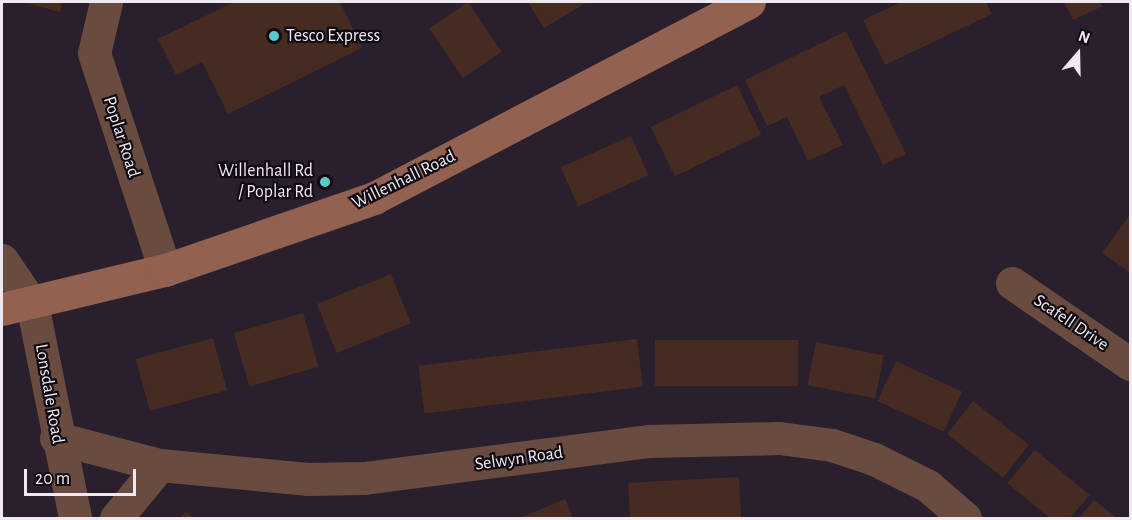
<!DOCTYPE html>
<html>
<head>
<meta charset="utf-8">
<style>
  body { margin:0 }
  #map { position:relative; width:1132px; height:520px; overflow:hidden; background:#291f2d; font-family:"Alegreya Sans",sans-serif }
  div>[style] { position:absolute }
  .building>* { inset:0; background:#462b22; transform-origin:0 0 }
  .minor>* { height:33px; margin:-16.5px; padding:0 16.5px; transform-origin:16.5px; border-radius:16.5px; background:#6a4b40 }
  .secondary>* { height:33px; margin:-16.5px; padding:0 16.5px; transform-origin:16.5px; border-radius:16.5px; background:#92614f }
  .dots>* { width:16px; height:16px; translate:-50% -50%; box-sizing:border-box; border:3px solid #0f0b11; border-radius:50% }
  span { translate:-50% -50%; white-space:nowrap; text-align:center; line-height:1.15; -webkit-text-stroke:4.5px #0f0b11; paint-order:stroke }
  .poi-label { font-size:18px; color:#efe9f2 }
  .left { translate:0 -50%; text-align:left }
  .right { translate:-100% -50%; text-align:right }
  .street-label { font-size:18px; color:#efe9f2 }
  .frame { position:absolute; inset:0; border:3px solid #efe9f2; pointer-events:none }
  .north { position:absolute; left:1048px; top:24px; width:60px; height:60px; -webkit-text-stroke:4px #0f0b11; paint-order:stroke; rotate:20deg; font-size:16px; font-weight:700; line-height:24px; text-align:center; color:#efe9f2 }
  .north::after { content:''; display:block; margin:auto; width:21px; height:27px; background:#efe9f2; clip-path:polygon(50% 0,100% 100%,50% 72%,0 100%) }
  .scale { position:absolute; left:24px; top:469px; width:112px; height:27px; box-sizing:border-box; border:3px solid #efe9f2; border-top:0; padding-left:8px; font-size:18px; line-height:21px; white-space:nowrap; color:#efe9f2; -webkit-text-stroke:4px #0f0b11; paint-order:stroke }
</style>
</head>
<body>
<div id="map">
  <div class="building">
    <i style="clip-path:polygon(23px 2px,62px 2px,60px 12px)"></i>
    <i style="clip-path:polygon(234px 2px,340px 2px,362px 48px,228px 114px,202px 62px,176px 75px,158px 39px)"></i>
    <i style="left:468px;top:2px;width:60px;height:47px;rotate:56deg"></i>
    <i style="clip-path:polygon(528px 2px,585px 2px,586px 3px,544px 28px)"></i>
    <i style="clip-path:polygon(901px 2px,986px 2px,992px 14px,885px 65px,863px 20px)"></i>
    <i style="clip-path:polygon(1064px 2px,1100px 2px,1103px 6px,1073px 20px)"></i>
    <i style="clip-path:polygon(846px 31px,906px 154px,883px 165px,844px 85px,819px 97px,843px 145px,808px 161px,787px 117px,767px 126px,745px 80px)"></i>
    <i style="left:737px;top:85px;width:55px;height:96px;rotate:64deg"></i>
    <i style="left:631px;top:136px;width:43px;height:77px;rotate:66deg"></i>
    <i style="clip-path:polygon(1130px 215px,1130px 270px,1129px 272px,1102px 253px)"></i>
    <i style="left:391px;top:274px;width:53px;height:80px;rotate:68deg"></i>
    <i style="left:303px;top:313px;width:56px;height:72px;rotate:74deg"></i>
    <i style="left:213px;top:338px;width:54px;height:80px;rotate:75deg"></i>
    <i style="left:637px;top:339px;width:48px;height:220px;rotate:83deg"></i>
    <i style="left:655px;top:340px;width:143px;height:46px"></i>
    <i style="left:816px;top:342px;width:69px;height:44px;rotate:11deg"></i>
    <i style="left:896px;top:361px;width:73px;height:44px;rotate:25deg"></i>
    <i style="left:973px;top:401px;width:71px;height:42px;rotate:38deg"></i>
    <i style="clip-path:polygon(1035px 450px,1090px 495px,1070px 518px,1050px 518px,1007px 483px)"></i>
    <i style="left:739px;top:477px;width:40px;height:111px;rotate:87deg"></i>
    <i style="clip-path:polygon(565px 499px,573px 518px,520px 518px)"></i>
    <i style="clip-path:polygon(1094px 500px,1117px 518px,1079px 518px)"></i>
    <i style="clip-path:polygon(186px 512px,194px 518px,180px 518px)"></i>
  </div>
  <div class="minor">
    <i style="left:106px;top:2px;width:52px;rotate:103.2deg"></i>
    <i style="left:94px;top:53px;width:228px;rotate:71.9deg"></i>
    <i style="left:2px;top:260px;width:53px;rotate:55.7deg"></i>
    <i style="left:32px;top:304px;width:218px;rotate:78.6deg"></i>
    <i style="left:1012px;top:283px;width:143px;rotate:34.5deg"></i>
    <i style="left:56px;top:438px;width:107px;rotate:14.6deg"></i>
    <i style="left:160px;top:465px;width:148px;rotate:5.4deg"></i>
    <i style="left:307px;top:479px;width:57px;rotate:-1deg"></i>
    <i style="left:364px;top:478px;width:286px;rotate:-7.4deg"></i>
    <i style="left:648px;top:441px;width:131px;rotate:-1.3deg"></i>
    <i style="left:779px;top:438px;width:53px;rotate:7.5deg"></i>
    <i style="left:832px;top:445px;width:44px;rotate:18.4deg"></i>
    <i style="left:874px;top:459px;width:60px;rotate:26.6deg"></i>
    <i style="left:928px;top:486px;width:49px;rotate:40.9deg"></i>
    <i style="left:116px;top:518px;width:69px;rotate:-50.3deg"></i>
  </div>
  <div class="secondary">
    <i style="left:2px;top:309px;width:168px;rotate:-13.5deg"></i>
    <i style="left:165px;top:270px;width:221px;rotate:-19deg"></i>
    <i style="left:374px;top:198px;width:423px;rotate:-27.6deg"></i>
  </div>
  <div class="dots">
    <i style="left:274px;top:36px;background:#53cdcb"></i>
    <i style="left:325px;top:182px;background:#53cdcb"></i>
  </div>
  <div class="poi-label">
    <span class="left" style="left:286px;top:36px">Tesco Express</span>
    <span class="right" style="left:313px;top:182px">Willenhall Rd<br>/ Poplar Rd</span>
  </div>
  <div class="street-label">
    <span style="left:121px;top:137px;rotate:72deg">Poplar Road</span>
    <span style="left:404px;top:180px;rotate:-26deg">Willenhall Road</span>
    <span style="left:1071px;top:323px;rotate:34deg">Scafell Drive</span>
    <span style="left:49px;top:394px;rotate:80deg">Lonsdale Road</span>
    <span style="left:519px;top:459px;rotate:-8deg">Selwyn Road</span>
  </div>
  <div class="frame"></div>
  <div class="north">N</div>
  <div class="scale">20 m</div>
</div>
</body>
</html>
